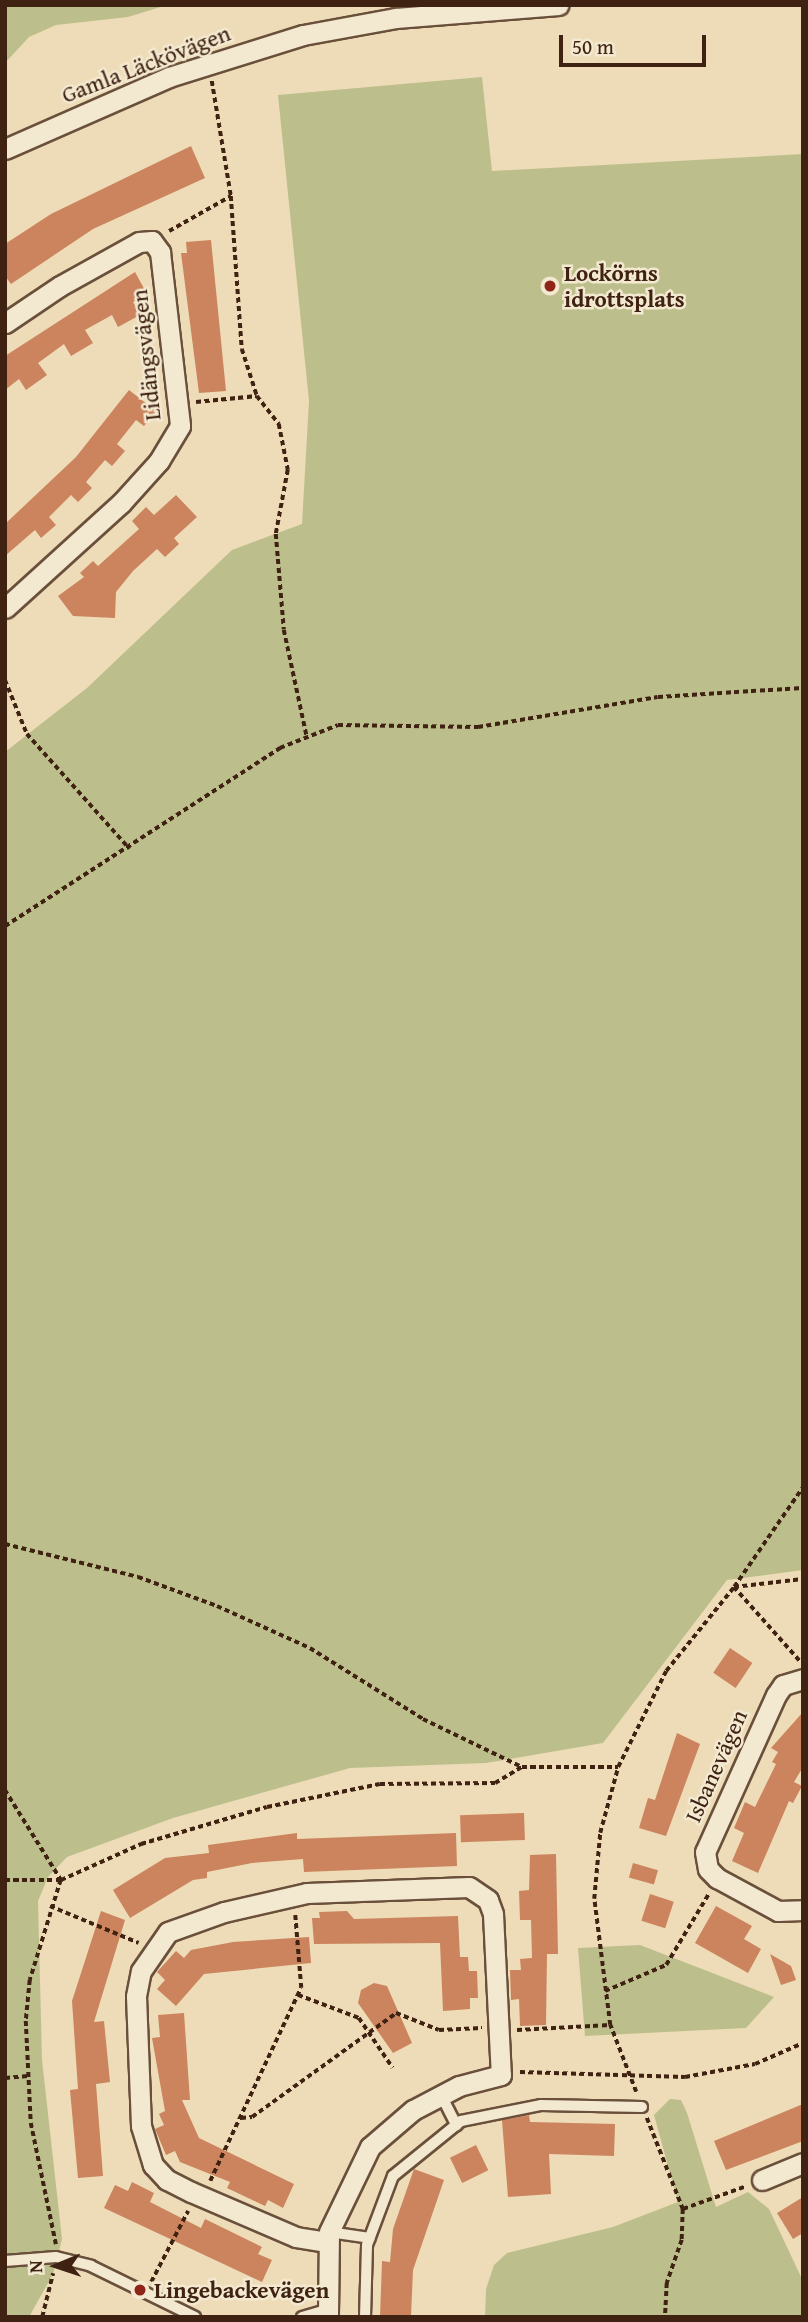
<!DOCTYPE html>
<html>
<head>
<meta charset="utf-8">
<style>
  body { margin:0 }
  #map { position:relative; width:808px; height:2322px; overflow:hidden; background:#eddcb7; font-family:"Gentium Book Plus",serif }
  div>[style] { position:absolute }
  .green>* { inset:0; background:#bcbf8c }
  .building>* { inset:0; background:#cb845d; transform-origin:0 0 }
  .path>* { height:3.5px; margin-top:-1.75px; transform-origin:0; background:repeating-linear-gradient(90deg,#3f2212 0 5px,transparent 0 8.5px) }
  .roads { filter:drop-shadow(2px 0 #6a503b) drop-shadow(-2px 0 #6a503b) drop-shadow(0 2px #6a503b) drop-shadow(0 -2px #6a503b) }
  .service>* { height:10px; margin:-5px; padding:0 5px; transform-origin:5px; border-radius:5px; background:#f3e8d0 }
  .minor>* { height:19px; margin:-9.5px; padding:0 9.5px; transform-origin:9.5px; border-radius:9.5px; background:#f3e8d0 }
  .dots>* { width:19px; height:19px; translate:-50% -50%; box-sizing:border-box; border:4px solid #f3e8d0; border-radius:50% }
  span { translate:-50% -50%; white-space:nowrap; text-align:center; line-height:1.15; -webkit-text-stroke:5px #f3e8d0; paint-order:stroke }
  .street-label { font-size:23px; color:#3f2212 }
  .poi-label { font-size:23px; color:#3f2212; font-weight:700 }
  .left { translate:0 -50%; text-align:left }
  .frame { position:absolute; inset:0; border:7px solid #3f2212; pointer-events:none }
  .north { position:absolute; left:21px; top:2231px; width:70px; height:70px; -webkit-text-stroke:5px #f3e8d0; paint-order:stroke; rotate:268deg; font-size:19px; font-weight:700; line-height:28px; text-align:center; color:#3f2212 }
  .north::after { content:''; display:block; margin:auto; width:24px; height:32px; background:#3f2212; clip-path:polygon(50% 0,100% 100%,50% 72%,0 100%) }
  .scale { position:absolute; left:559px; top:35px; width:147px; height:32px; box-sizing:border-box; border:4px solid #3f2212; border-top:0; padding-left:9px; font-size:21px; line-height:24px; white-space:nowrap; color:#3f2212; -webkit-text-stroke:5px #f3e8d0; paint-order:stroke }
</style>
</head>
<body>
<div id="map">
  <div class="green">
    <i style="clip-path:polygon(5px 5px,167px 5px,128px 17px,56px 25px,29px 37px,5px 63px)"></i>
    <i style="clip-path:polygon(482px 77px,492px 171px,803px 154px,803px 1570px,727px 1580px,603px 1743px,486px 1763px,350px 1768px,173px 1818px,67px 1857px,48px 1877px,38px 1901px,42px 2060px,62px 2239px,53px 2274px,29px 2317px,5px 2317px,5px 752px,87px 688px,232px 550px,302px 524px,309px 401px,278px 95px)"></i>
    <i style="clip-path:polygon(640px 1945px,774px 1997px,746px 2028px,585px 2036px,578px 1948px)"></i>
    <i style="clip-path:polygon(670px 2099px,681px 2100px,687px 2113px,716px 2207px,748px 2192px,769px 2209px,803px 2281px,803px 2317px,485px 2317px,486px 2289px,494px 2265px,507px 2253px,613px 2227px,678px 2202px,654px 2115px)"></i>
  </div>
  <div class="building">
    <i style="clip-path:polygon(191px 146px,205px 178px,93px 229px,11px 284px,5px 276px,5px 244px,51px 214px)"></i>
    <i style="clip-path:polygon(211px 240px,226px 391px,199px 393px,181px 253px,187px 253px,186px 242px)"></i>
    <i style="clip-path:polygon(135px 272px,147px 294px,133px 302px,140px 315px,118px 327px,112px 315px,85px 330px,93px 343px,71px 356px,64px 344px,38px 363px,47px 375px,26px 390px,19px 379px,5px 390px,5px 356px)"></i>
    <i style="clip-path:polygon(129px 390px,156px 411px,144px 426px,136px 420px,117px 444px,125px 451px,112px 466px,105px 460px,86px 482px,92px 488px,78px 502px,71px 495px,49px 517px,56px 525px,41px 538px,35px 530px,5px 556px,5px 524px,76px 457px)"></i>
    <i style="clip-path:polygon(176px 495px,197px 517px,174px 538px,179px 544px,165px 557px,157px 549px,133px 571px,116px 592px,115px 618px,73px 616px,58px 596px,84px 577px,80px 573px,93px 561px,98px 566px,139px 529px,132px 521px,146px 507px,154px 515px)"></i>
    <i style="left:730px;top:1648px;width:27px;height:30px;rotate:34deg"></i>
    <i style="clip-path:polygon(803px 1712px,803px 1767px,794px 1782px,802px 1786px,793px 1803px,789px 1801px,758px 1873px,732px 1861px,744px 1833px,734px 1828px,745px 1802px,755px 1807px,776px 1764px,772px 1762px,778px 1752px,771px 1748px)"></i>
    <i style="clip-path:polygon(677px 1733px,700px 1744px,666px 1836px,639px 1828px,648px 1798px,655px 1800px)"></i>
    <i style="left:524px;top:1813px;width:27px;height:64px;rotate:88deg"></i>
    <i style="clip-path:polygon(297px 1833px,297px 1839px,456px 1833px,457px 1866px,304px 1872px,303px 1859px,252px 1863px,207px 1872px,207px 1878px,193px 1880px,130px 1918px,113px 1890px,165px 1858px,209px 1853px,208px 1845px)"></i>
    <i style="clip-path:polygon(556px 1854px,558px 1954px,547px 1954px,546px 2025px,520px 2026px,519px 1999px,511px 2000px,510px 1970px,521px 1970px,520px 1959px,532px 1958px,531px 1920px,520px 1920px,519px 1891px,529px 1890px,530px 1855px)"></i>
    <i style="left:633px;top:1863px;width:26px;height:15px;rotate:16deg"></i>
    <i style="left:650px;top:1894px;width:25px;height:28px;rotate:18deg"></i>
    <i style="clip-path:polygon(716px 1906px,752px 1926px,744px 1939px,761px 1949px,748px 1973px,695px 1943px)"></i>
    <i style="clip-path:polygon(101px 1911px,125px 1920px,94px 2022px,104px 2021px,110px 2082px,96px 2084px,103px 2176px,78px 2178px,70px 2090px,78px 2089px,72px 2001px)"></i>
    <i style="clip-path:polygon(347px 1911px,354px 1919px,458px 1916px,460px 1957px,468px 1957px,469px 1971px,477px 1971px,478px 1998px,470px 1998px,470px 2009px,443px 2011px,440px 1943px,314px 1944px,312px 1918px,320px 1918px,319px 1912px)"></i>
    <i style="clip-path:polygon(309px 1937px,311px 1963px,204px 1974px,176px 2006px,157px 1989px,165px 1980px,157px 1972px,176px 1951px,184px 1958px,191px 1950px,233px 1942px)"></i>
    <i style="clip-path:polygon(770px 1954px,791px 1966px,796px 1980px,781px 1985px)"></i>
    <i style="clip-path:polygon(374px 1983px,387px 1986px,412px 2043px,393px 2053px,358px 2003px,361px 1990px)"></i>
    <i style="clip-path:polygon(184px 2013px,190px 2100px,182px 2100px,199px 2138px,294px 2184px,283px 2208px,268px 2200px,265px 2206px,227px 2188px,230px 2182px,180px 2162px,175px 2151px,166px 2155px,155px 2129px,164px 2125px,159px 2114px,165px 2111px,152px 2038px,160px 2037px,158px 2015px)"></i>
    <i style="clip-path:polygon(803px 2104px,803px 2141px,726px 2170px,714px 2141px)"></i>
    <i style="clip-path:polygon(529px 2115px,530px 2122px,615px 2124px,614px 2156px,549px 2154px,551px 2194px,508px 2197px,502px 2120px)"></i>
    <i style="left:476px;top:2145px;width:28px;height:29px;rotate:64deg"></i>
    <i style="clip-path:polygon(414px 2169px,444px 2180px,413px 2270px,411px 2317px,380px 2317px,382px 2261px,390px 2262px,393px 2229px)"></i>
    <i style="clip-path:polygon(132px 2182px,154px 2193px,150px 2202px,201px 2228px,205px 2219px,262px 2247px,258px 2254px,272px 2260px,262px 2282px,104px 2208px,115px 2185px,128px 2191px)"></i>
    <i style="clip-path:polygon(803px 2197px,803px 2233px,793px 2239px,777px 2213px)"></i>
  </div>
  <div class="path">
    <i style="left:212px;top:81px;width:117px;rotate:80.6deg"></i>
    <i style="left:231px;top:196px;width:153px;rotate:85.9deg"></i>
    <i style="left:242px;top:349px;width:49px;rotate:72.3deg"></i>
    <i style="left:257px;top:396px;width:36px;rotate:52deg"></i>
    <i style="left:279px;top:424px;width:47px;rotate:78.9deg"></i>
    <i style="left:288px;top:470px;width:65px;rotate:100.6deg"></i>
    <i style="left:276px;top:534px;width:96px;rotate:85.2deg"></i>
    <i style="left:284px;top:630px;width:109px;rotate:77.9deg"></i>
    <i style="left:169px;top:231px;width:71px;rotate:-29.4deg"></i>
    <i style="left:196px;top:402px;width:61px;rotate:-5.6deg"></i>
    <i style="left:5px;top:680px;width:58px;rotate:67.8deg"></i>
    <i style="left:27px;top:734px;width:154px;rotate:48.2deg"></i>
    <i style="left:5px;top:926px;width:328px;rotate:-32.9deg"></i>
    <i style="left:280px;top:748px;width:62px;rotate:-21.6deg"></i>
    <i style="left:338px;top:725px;width:140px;rotate:0.8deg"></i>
    <i style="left:478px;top:727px;width:182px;rotate:-9.5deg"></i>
    <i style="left:658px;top:697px;width:145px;rotate:-3.6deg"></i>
    <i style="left:5px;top:1544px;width:137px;rotate:13.9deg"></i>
    <i style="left:138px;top:1577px;width:84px;rotate:20.2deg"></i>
    <i style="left:217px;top:1606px;width:102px;rotate:24.3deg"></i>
    <i style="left:310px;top:1648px;width:133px;rotate:32.1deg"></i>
    <i style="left:423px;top:1719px;width:110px;rotate:25.9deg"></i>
    <i style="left:734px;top:1587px;width:99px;rotate:48.3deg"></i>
    <i style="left:734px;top:1587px;width:69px;rotate:-6.6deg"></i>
    <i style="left:5px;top:1790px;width:106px;rotate:58.1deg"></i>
    <i style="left:61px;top:1880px;width:88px;rotate:-24.2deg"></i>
    <i style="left:141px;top:1844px;width:131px;rotate:-16.4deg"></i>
    <i style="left:267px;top:1807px;width:115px;rotate:-11.5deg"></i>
    <i style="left:380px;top:1784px;width:115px;rotate:-0.5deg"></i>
    <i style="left:495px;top:1783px;width:31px;rotate:-31deg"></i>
    <i style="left:522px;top:1767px;width:96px"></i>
    <i style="left:5px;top:1880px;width:56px"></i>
    <i style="left:61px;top:1880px;width:105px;rotate:107.2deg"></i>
    <i style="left:30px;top:1980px;width:41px;rotate:95.6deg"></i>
    <i style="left:26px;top:2021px;width:102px;rotate:87.2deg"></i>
    <i style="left:31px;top:2123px;width:124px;rotate:78.3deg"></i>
    <i style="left:50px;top:1906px;width:96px;rotate:22.6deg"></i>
    <i style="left:605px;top:1991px;width:66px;rotate:-23.1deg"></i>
    <i style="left:666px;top:1965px;width:82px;rotate:-59deg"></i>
    <i style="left:298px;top:1995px;width:65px;rotate:20.7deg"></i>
    <i style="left:359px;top:2018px;width:60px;rotate:55.8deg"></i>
    <i style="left:517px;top:2030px;width:93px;rotate:-3.1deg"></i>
    <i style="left:520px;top:2072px;width:165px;rotate:1.7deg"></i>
    <i style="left:685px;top:2077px;width:71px;rotate:-10.5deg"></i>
    <i style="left:755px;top:2064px;width:52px;rotate:-23.6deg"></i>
    <i style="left:5px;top:2078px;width:23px;rotate:-5deg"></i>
    <i style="left:636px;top:2092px;width:72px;rotate:-111.2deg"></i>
    <i style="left:610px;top:2025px;width:127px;rotate:-97.2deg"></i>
    <i style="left:594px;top:1899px;width:66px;rotate:-84.8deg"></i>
    <i style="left:600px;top:1833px;width:68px;rotate:-74.7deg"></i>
    <i style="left:618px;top:1767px;width:107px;rotate:-63.4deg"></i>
    <i style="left:666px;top:1671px;width:108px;rotate:-51deg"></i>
    <i style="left:734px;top:1587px;width:121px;rotate:-55.4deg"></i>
    <i style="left:241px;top:2118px;width:11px;rotate:-5deg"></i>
    <i style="left:252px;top:2117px;width:178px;rotate:-35.8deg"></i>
    <i style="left:396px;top:2013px;width:46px;rotate:21.6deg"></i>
    <i style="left:439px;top:2030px;width:43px;rotate:-2.7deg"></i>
    <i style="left:647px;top:2118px;width:98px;rotate:68.4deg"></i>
    <i style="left:683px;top:2209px;width:31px;rotate:92deg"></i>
    <i style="left:682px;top:2240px;width:46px;rotate:109.2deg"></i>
    <i style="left:667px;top:2283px;width:34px;rotate:93deg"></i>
    <i style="left:210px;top:2181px;width:213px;rotate:-64.8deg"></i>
    <i style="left:301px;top:1988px;width:73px;rotate:-94.7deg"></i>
    <i style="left:683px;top:2209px;width:65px;rotate:-19.8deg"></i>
    <i style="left:151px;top:2282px;width:80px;rotate:-62.5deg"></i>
    <i style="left:42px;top:2317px;width:45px;rotate:-76deg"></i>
  </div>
  <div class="roads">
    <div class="service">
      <i style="left:441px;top:2095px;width:34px;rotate:63deg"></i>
      <i style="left:329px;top:2232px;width:41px;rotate:8.3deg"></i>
      <i style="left:5px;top:2261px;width:51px;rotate:-4.5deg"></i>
      <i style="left:56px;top:2257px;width:36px;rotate:14deg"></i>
      <i style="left:91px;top:2266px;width:116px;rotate:26.1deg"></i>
      <i style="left:302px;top:2317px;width:25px;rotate:-16deg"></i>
      <i style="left:365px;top:2317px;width:72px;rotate:-88.4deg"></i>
      <i style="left:367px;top:2245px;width:74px;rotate:-69.4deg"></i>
      <i style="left:393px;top:2176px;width:87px;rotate:-39deg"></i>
      <i style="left:461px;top:2121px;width:82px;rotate:-11.3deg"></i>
      <i style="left:541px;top:2105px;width:101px;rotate:1.1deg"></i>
    </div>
    <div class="minor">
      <i style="left:5px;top:149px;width:179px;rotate:-23.7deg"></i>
      <i style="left:169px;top:77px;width:140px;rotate:-17.4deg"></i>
      <i style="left:303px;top:35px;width:95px;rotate:-10.4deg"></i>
      <i style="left:396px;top:18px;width:163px;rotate:-4.6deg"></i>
      <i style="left:5px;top:323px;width:66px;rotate:-33.9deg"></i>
      <i style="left:60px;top:286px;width:90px;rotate:-29.1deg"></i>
      <i style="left:139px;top:242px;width:13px;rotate:-4deg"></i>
      <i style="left:152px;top:241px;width:14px;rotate:54deg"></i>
      <i style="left:160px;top:252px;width:175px;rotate:83.4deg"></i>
      <i style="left:180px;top:426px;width:41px;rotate:121deg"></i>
      <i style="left:159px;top:461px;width:57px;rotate:132.1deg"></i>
      <i style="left:121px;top:503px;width:156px;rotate:137.8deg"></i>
      <i style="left:803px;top:1679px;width:21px;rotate:163deg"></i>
      <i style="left:783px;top:1685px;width:12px;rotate:125deg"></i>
      <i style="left:776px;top:1695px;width:172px;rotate:114.3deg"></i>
      <i style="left:705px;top:1852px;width:17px;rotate:80deg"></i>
      <i style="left:708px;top:1869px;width:13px;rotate:45deg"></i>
      <i style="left:717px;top:1878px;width:69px;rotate:28.4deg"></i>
      <i style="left:778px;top:1911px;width:25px;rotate:-2deg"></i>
      <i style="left:762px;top:2180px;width:44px;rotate:-22.5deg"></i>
      <i style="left:327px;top:2242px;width:31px;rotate:-171deg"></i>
      <i style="left:296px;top:2237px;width:114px;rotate:-156.8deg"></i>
      <i style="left:191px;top:2192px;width:27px;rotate:-153deg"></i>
      <i style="left:167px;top:2180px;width:21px;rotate:-133deg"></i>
      <i style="left:153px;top:2165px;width:41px;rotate:-107.1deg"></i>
      <i style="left:141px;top:2126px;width:130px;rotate:-92.2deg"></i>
      <i style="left:136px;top:1996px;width:25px;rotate:-79deg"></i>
      <i style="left:141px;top:1971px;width:47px;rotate:-55.3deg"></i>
      <i style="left:168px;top:1932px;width:59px;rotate:-19.7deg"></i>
      <i style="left:224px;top:1912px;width:85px;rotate:-12.9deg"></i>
      <i style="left:307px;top:1893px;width:162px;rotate:-2.1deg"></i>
      <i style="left:469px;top:1887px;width:23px;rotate:34deg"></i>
      <i style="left:488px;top:1900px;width:15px;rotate:70deg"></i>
      <i style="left:493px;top:1914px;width:161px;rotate:87.2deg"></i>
      <i style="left:501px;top:2075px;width:43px;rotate:165.3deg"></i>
      <i style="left:459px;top:2086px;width:52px;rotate:152.4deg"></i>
      <i style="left:413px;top:2110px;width:57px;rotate:139.3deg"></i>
      <i style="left:370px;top:2147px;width:94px;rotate:115.8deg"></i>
      <i style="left:329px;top:2232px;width:85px;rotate:90.7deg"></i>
    </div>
  </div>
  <div class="dots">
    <i style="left:550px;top:286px;background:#8f2418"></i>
    <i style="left:140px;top:2290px;background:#8f2418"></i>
  </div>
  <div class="street-label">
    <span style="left:146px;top:64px;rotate:-21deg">Gamla Läckövägen</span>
    <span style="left:146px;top:355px;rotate:-96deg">Lidängsvägen</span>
    <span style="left:716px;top:1766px;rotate:-66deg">Isbanevägen</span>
  </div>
  <div class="poi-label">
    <span class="left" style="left:564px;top:286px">Lockörns<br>idrottsplats</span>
    <span class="left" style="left:154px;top:2290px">Lingebackevägen</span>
  </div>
  <div class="frame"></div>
  <div class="north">N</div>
  <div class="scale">50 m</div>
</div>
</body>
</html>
